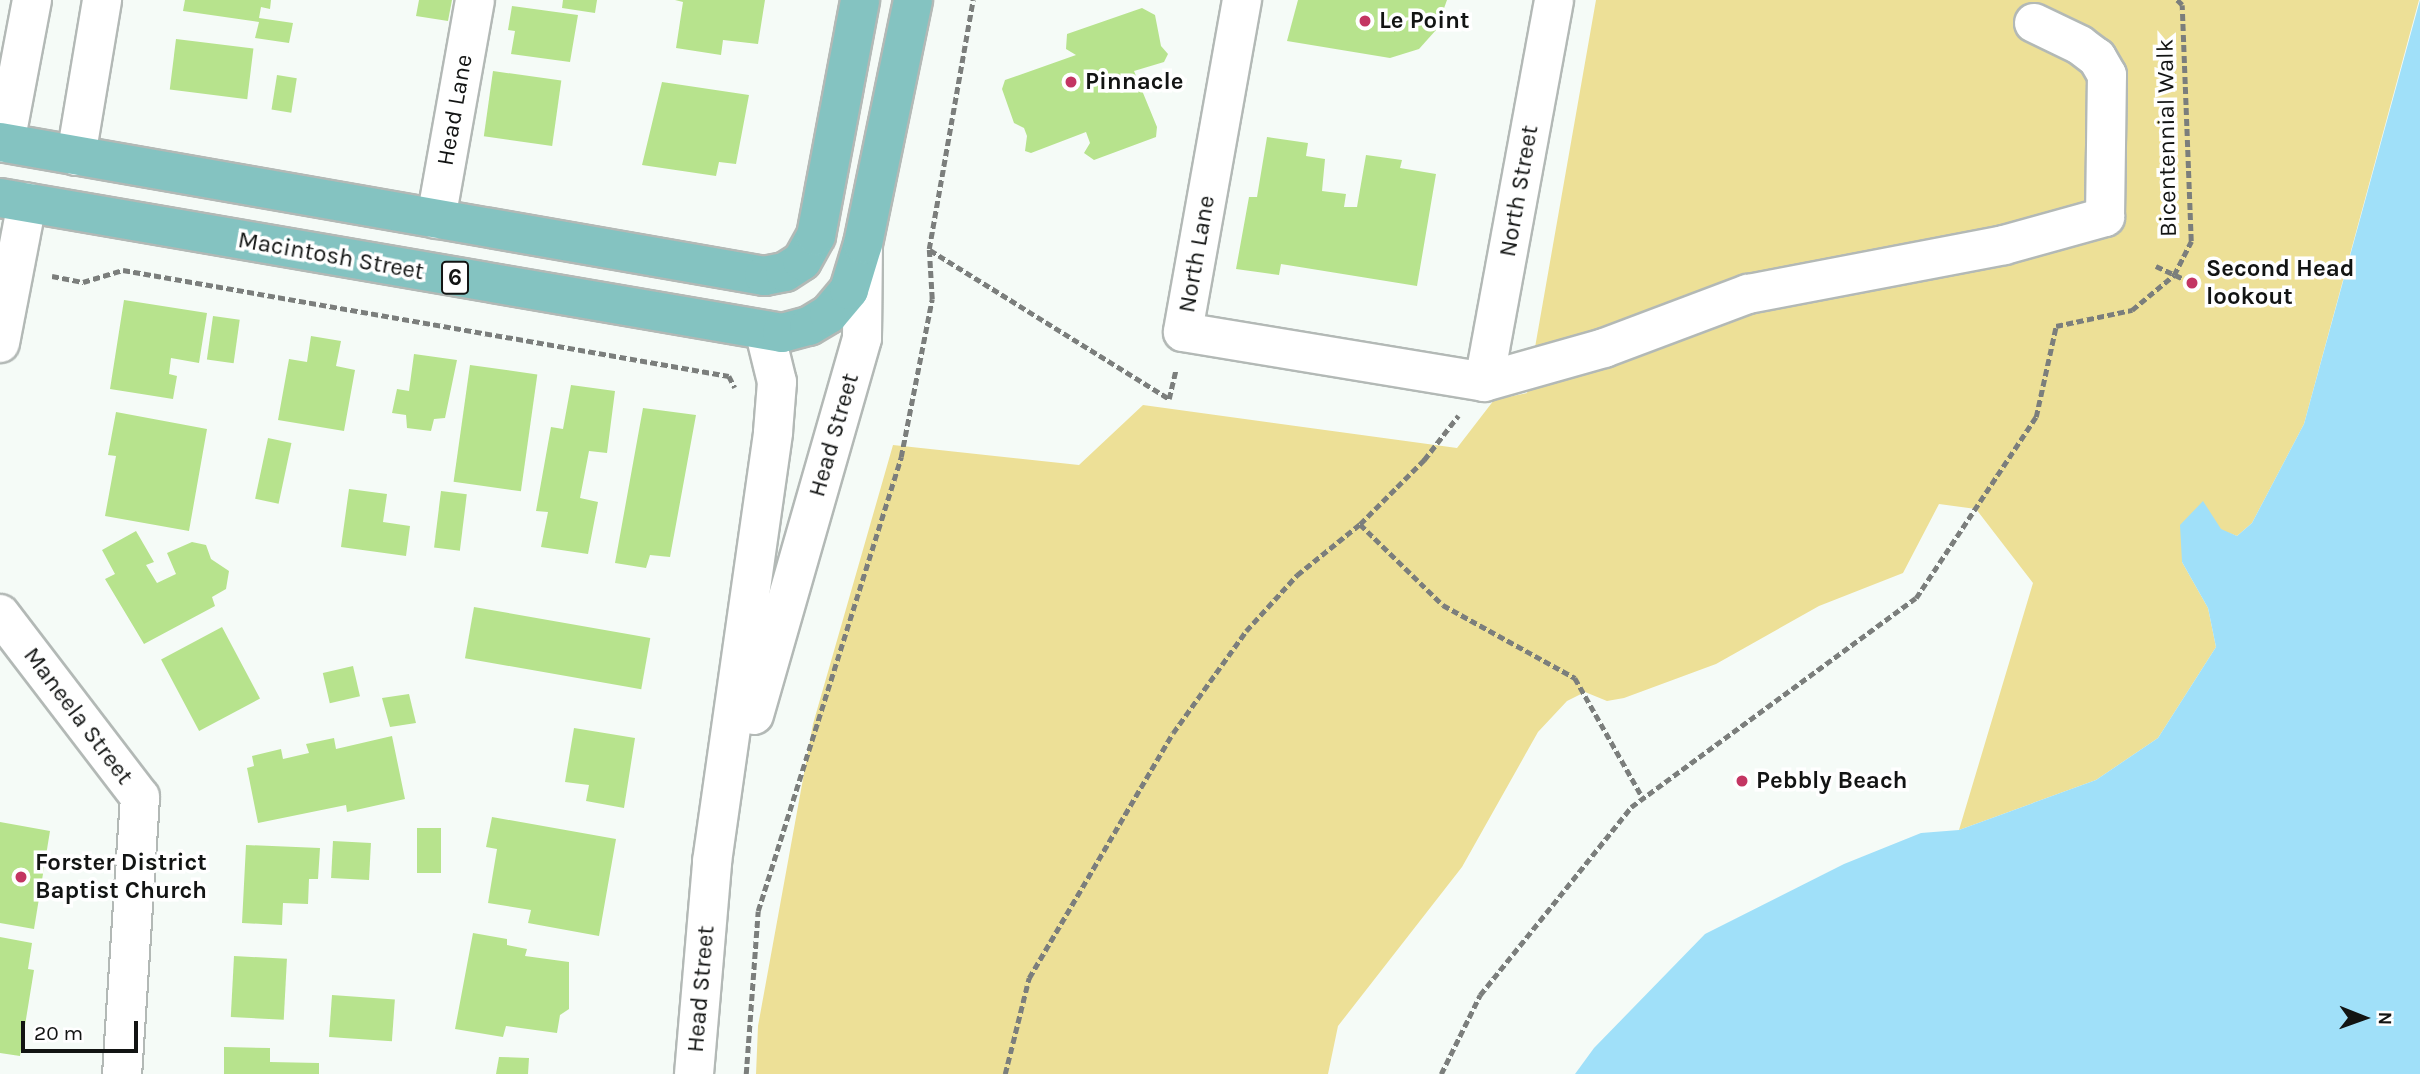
<!DOCTYPE html>
<html>
<head>
<meta charset="utf-8">
<style>
  body { margin:0 }
  #map { position:relative; width:2420px; height:1074px; overflow:hidden; background:#f5fbf7; font-family:Karla,sans-serif }
  div>[style] { position:absolute }
  .green>* { inset:0; background:#ede097 }
  .water>* { inset:0; background:#a0e0f9 }
  .building>* { inset:0; background:#b7e38d; transform-origin:0 0 }
  .path>* { height:4.5px; margin-top:-2.25px; transform-origin:0; background:repeating-linear-gradient(90deg,#7b7e7c 0 7px,transparent 0 10.5px) }
  .roads { filter:drop-shadow(2px 0 #b3b9b6) drop-shadow(-2px 0 #b3b9b6) drop-shadow(0 2px #b3b9b6) drop-shadow(0 -2px #b3b9b6) }
  .minor>* { height:38px; margin:-19px; padding:0 19px; transform-origin:19px; border-radius:19px; background:#fff }
  .major>* { height:38px; margin:-19px; padding:0 19px; transform-origin:19px; border-radius:19px; background:#84c3c1 }
  .dots>* { width:19px; height:19px; translate:-50% -50%; box-sizing:border-box; border:4px solid #fff; border-radius:50% }
  span { translate:-50% -50%; white-space:nowrap; text-align:center; line-height:1.15; -webkit-text-stroke:7px #fff; paint-order:stroke }
  .shield-label span { padding:2px 5px; background:#fff; border:2px solid; border-radius:5px; -webkit-text-stroke-width:0 }
  .shield-label { font-size:23px; color:#121413; font-weight:700 }
  .poi-label { font-size:24px; color:#121413; font-weight:700 }
  .left { translate:0 -50%; text-align:left }
  .street-label { font-size:24px; color:#121413 }
  .north { position:absolute; left:2329px; top:983px; width:70px; height:70px; -webkit-text-stroke:5px #fff; paint-order:stroke; rotate:91deg; font-size:19px; font-weight:700; line-height:28px; text-align:center; color:#121413 }
  .north::after { content:''; display:block; margin:auto; width:24px; height:32px; background:#121413; clip-path:polygon(50% 0,100% 100%,50% 72%,0 100%) }
  .scale { position:absolute; left:21px; top:1021px; width:117px; height:32px; box-sizing:border-box; border:4px solid #121413; border-top:0; padding-left:9px; font-size:21px; line-height:24px; white-space:nowrap; color:#121413; -webkit-text-stroke:5px #fff; paint-order:stroke }
</style>
</head>
<body>
<div id="map">
  <div class="green">
    <i style="clip-path:polygon(1596px 0,2419px 0,2304px 424px,2252px 523px,2237px 536px,2221px 530px,2182px 562px,2208px 608px,2216px 647px,2158px 738px,2096px 780px,1959px 830px,2033px 583px,1976px 509px,1939px 504px,1903px 573px,1819px 606px,1716px 664px,1624px 698px,1607px 701px,1585px 692px,1567px 701px,1538px 732px,1462px 867px,1338px 1026px,1328px 1074px,756px 1074px,758px 1026px,813px 724px,893px 445px,1079px 465px,1143px 405px,1457px 448px,1494px 400px,1527px 393px)"></i>
  </div>
  <div class="water">
    <i style="clip-path:polygon(2420px 0,2420px 1074px,1575px 1074px,1594px 1048px,1705px 934px,1844px 864px,1921px 833px,1959px 830px,2096px 780px,2158px 738px,2216px 647px,2208px 608px,2182px 562px,2180px 525px,2203px 501px,2221px 529px,2237px 536px,2252px 523px,2304px 424px)"></i>
  </div>
  <div class="building">
    <i style="clip-path:polygon(185px 0,271px 0,270px 9px,261px 7px,259px 18px,293px 23px,289px 43px,255px 38px,259px 22px,183px 11px)"></i>
    <i style="clip-path:polygon(419px 0,452px 0,448px 21px,416px 16px)"></i>
    <i style="clip-path:polygon(563px 0,597px 0,595px 13px,562px 8px)"></i>
    <i style="clip-path:polygon(675px 0,765px 0,758px 44px,723px 40px,721px 55px,676px 48px,683px 2px)"></i>
    <i style="clip-path:polygon(1298px 0,1447px 0,1436px 30px,1419px 49px,1390px 58px,1287px 41px)"></i>
    <i style="clip-path:polygon(512px 6px,578px 15px,570px 62px,511px 54px,515px 31px,508px 30px)"></i>
    <i style="clip-path:polygon(1142px 8px,1155px 15px,1161px 46px,1168px 54px,1164px 62px,1134px 71px,1157px 127px,1156px 137px,1094px 160px,1084px 153px,1090px 143px,1086px 132px,1031px 153px,1025px 151px,1027px 136px,1024px 128px,1014px 123px,1002px 89px,1005px 80px,1076px 55px,1066px 49px,1067px 34px)"></i>
    <i style="left:176px;top:39px;width:78px;height:51px;rotate:7deg"></i>
    <i style="left:493px;top:71px;width:69px;height:66px;rotate:8deg"></i>
    <i style="left:277px;top:75px;width:20px;height:35px;rotate:9deg"></i>
    <i style="clip-path:polygon(662px 82px,749px 95px,736px 164px,719px 162px,716px 176px,642px 165px)"></i>
    <i style="clip-path:polygon(1267px 137px,1308px 143px,1306px 156px,1325px 159px,1322px 191px,1346px 194px,1344px 207px,1357px 207px,1366px 155px,1402px 160px,1400px 168px,1436px 174px,1417px 286px,1281px 264px,1279px 275px,1236px 269px,1249px 197px,1257px 197px)"></i>
    <i style="clip-path:polygon(124px 300px,207px 313px,199px 363px,171px 358px,169px 374px,177px 376px,173px 399px,110px 389px)"></i>
    <i style="left:213px;top:316px;width:27px;height:44px;rotate:8deg"></i>
    <i style="clip-path:polygon(311px 336px,341px 341px,336px 366px,355px 370px,344px 431px,278px 420px,289px 359px,307px 362px)"></i>
    <i style="clip-path:polygon(414px 354px,457px 360px,445px 418px,434px 419px,431px 431px,407px 428px,406px 415px,392px 413px,397px 389px,409px 391px)"></i>
    <i style="left:470px;top:365px;width:68px;height:118px;rotate:8deg"></i>
    <i style="clip-path:polygon(571px 385px,615px 391px,607px 453px,589px 451px,580px 498px,598px 502px,588px 554px,541px 547px,548px 512px,536px 511px,551px 427px,563px 429px)"></i>
    <i style="clip-path:polygon(643px 408px,696px 415px,670px 557px,650px 555px,646px 568px,615px 563px)"></i>
    <i style="clip-path:polygon(116px 412px,207px 429px,189px 531px,105px 516px,116px 456px,108px 455px)"></i>
    <i style="left:268px;top:438px;width:24px;height:62px;rotate:12deg"></i>
    <i style="clip-path:polygon(349px 489px,387px 494px,383px 522px,410px 526px,406px 556px,341px 547px)"></i>
    <i style="left:441px;top:491px;width:26px;height:57px;rotate:7deg"></i>
    <i style="clip-path:polygon(136px 531px,154px 562px,146px 565px,157px 583px,176px 574px,167px 553px,192px 542px,206px 545px,211px 559px,229px 571px,226px 589px,212px 597px,215px 606px,144px 644px,105px 579px,115px 574px,102px 550px)"></i>
    <i style="left:474px;top:607px;width:179px;height:52px;rotate:10deg"></i>
    <i style="left:222px;top:627px;width:81px;height:69px;rotate:62deg"></i>
    <i style="left:353px;top:666px;width:31px;height:31px;rotate:77deg"></i>
    <i style="clip-path:polygon(409px 694px,416px 723px,390px 727px,382px 698px)"></i>
    <i style="clip-path:polygon(574px 728px,635px 738px,624px 808px,586px 801px,589px 785px,565px 782px)"></i>
    <i style="clip-path:polygon(392px 736px,405px 799px,347px 812px,346px 805px,258px 823px,247px 768px,254px 766px,252px 756px,281px 749px,283px 759px,309px 753px,306px 744px,334px 738px,336px 749px)"></i>
    <i style="clip-path:polygon(492px 817px,616px 839px,599px 936px,528px 923px,531px 910px,488px 903px,497px 849px,486px 847px)"></i>
    <i style="clip-path:polygon(0 822px,50px 831px,34px 929px,0 923px)"></i>
    <i style="left:417px;top:828px;width:24px;height:45px"></i>
    <i style="left:333px;top:841px;width:38px;height:37px;rotate:3deg"></i>
    <i style="clip-path:polygon(246px 845px,320px 848px,318px 879px,309px 879px,308px 904px,283px 903px,282px 925px,242px 923px)"></i>
    <i style="clip-path:polygon(473px 933px,507px 939px,507px 945px,527px 949px,525px 956px,569px 962px,569px 1009px,560px 1015px,557px 1033px,506px 1026px,503px 1037px,455px 1029px)"></i>
    <i style="clip-path:polygon(0 937px,32px 943px,28px 969px,34px 970px,20px 1056px,0 1053px)"></i>
    <i style="left:234px;top:956px;width:53px;height:61px;rotate:3deg"></i>
    <i style="left:332px;top:995px;width:63px;height:42px;rotate:4deg"></i>
    <i style="clip-path:polygon(224px 1047px,270px 1048px,270px 1062px,319px 1063px,319px 1074px,224px 1074px)"></i>
    <i style="clip-path:polygon(499px 1057px,529px 1058px,528px 1074px,496px 1074px)"></i>
  </div>
  <div class="path">
    <i style="left:930px;top:250px;width:282px;rotate:31.9deg"></i>
    <i style="left:1169px;top:399px;width:31px;rotate:-77deg"></i>
    <i style="left:2156px;top:266px;width:40px;rotate:25deg"></i>
    <i style="left:52px;top:276px;width:32px;rotate:11deg"></i>
    <i style="left:83px;top:282px;width:42px;rotate:-16.7deg"></i>
    <i style="left:123px;top:270px;width:615px;rotate:9.92deg"></i>
    <i style="left:729px;top:376px;width:13px;rotate:63deg"></i>
    <i style="left:1360px;top:524px;width:116px;rotate:44.3deg"></i>
    <i style="left:1443px;top:605px;width:151px;rotate:28.9deg"></i>
    <i style="left:1575px;top:678px;width:138px;rotate:60.5deg"></i>
    <i style="left:746px;top:1074px;width:163px;rotate:-85.8deg"></i>
    <i style="left:758px;top:911px;width:476px;rotate:-72.5deg"></i>
    <i style="left:901px;top:457px;width:161px;rotate:-78.9deg"></i>
    <i style="left:932px;top:299px;width:50px;rotate:-93.4deg"></i>
    <i style="left:929px;top:249px;width:253px;rotate:-80deg"></i>
    <i style="left:1005px;top:1074px;width:99px;rotate:-76deg"></i>
    <i style="left:1029px;top:978px;width:284px;rotate:-59.6deg"></i>
    <i style="left:1173px;top:733px;width:125px;rotate:-54.4deg"></i>
    <i style="left:1246px;top:631px;width:76px;rotate:-47.7deg"></i>
    <i style="left:1297px;top:575px;width:81px;rotate:-39deg"></i>
    <i style="left:1360px;top:524px;width:91px;rotate:-45deg"></i>
    <i style="left:1424px;top:460px;width:56px;rotate:-52.3deg"></i>
    <i style="left:1441px;top:1074px;width:88px;rotate:-63.7deg"></i>
    <i style="left:1480px;top:995px;width:241px;rotate:-51.2deg"></i>
    <i style="left:1631px;top:807px;width:353px;rotate:-36.3deg"></i>
    <i style="left:1916px;top:598px;width:217px;rotate:-56.5deg"></i>
    <i style="left:2036px;top:417px;width:93px;rotate:-77.6deg"></i>
    <i style="left:2056px;top:326px;width:78px;rotate:-11.9deg"></i>
    <i style="left:2132px;top:310px;width:55px;rotate:-39.8deg"></i>
    <i style="left:2174px;top:275px;width:38px;rotate:-63deg"></i>
    <i style="left:2191px;top:241px;width:236px;rotate:-92.2deg"></i>
    <i style="left:2182px;top:5px;width:7px;rotate:-135deg"></i>
  </div>
  <div class="roads">
    <div class="minor">
      <i style="left:1242px;top:0;width:337px;rotate:100.1deg"></i>
      <i style="left:1183px;top:332px;width:305px;rotate:9.4deg"></i>
      <i style="left:1484px;top:382px;width:125px;rotate:-15.8deg"></i>
      <i style="left:1604px;top:348px;width:154px;rotate:-20.6deg"></i>
      <i style="left:1748px;top:294px;width:261px;rotate:-10.8deg"></i>
      <i style="left:2004px;top:245px;width:105px;rotate:-15.5deg"></i>
      <i style="left:2105px;top:217px;width:142px;rotate:-89.2deg"></i>
      <i style="left:2107px;top:75px;width:20px;rotate:-120deg"></i>
      <i style="left:2097px;top:58px;width:21px;rotate:-143deg"></i>
      <i style="left:2080px;top:45px;width:51px;rotate:-154.4deg"></i>
      <i style="left:5px;top:143px;width:146px;rotate:-79.3deg"></i>
      <i style="left:76px;top:156px;width:158px;rotate:-80.5deg"></i>
      <i style="left:436px;top:219px;width:222px;rotate:-79.9deg"></i>
      <i style="left:0;top:343px;width:143px;rotate:-79.1deg"></i>
      <i style="left:1484px;top:382px;width:388px;rotate:-79.6deg"></i>
      <i style="left:0;top:614px;width:230px;rotate:52.6deg"></i>
      <i style="left:140px;top:797px;width:278px;rotate:93.7deg"></i>
      <i style="left:754px;top:715px;width:392px;rotate:-74deg"></i>
      <i style="left:862px;top:338px;width:90px;rotate:-89.4deg"></i>
      <i style="left:694px;top:1074px;width:213px;rotate:-85.1deg"></i>
      <i style="left:712px;top:862px;width:434px;rotate:-81.9deg"></i>
      <i style="left:773px;top:432px;width:50px;rotate:-85.4deg"></i>
      <i style="left:777px;top:382px;width:50px;rotate:-103.8deg"></i>
    </div>
    <div class="major">
      <i style="left:0;top:142px;width:776px;rotate:9.95deg"></i>
      <i style="left:764px;top:276px;width:21px;rotate:-11deg"></i>
      <i style="left:785px;top:272px;width:20px;rotate:-33deg"></i>
      <i style="left:802px;top:261px;width:29px;rotate:-61deg"></i>
      <i style="left:816px;top:236px;width:240px;rotate:-79.4deg"></i>
      <i style="left:0;top:198px;width:794px;rotate:9.79deg"></i>
      <i style="left:782px;top:333px;width:28px;rotate:-15deg"></i>
      <i style="left:809px;top:326px;width:23px;rotate:-31deg"></i>
      <i style="left:829px;top:314px;width:31px;rotate:-50deg"></i>
      <i style="left:849px;top:290px;width:48px;rotate:-73.1deg"></i>
      <i style="left:863px;top:244px;width:249px;rotate:-78.4deg"></i>
    </div>
  </div>
  <div class="dots">
    <i style="left:1365px;top:21px;background:#c33562"></i>
    <i style="left:1071px;top:82px;background:#c33562"></i>
    <i style="left:2192px;top:283px;background:#c33562"></i>
    <i style="left:1742px;top:781px;background:#c33562"></i>
    <i style="left:21px;top:877px;background:#c33562"></i>
  </div>
  <div class="shield-label">
    <span style="left:455px;top:278px">6</span>
  </div>
  <div class="poi-label">
    <span class="left" style="left:1379px;top:21px">Le Point</span>
    <span class="left" style="left:1085px;top:82px">Pinnacle</span>
    <span class="left" style="left:2206px;top:283px">Second Head<br>lookout</span>
    <span class="left" style="left:1756px;top:781px">Pebbly Beach</span>
    <span class="left" style="left:35px;top:877px">Forster District<br>Baptist Church</span>
  </div>
  <div class="street-label">
    <span style="left:455px;top:110px;rotate:-80deg">Head Lane</span>
    <span style="left:2167px;top:138px;rotate:-91deg">Bicentennial Walk</span>
    <span style="left:1519px;top:191px;rotate:-80deg">North Street</span>
    <span style="left:1197px;top:254px;rotate:-80deg">North Lane</span>
    <span style="left:331px;top:256px;rotate:10deg">Macintosh Street</span>
    <span style="left:834px;top:435px;rotate:-74deg">Head Street</span>
    <span style="left:78px;top:716px;rotate:53deg">Maneela Street</span>
    <span style="left:701px;top:989px;rotate:-85deg">Head Street</span>
  </div>
  <div class="north">N</div>
  <div class="scale">20 m</div>
</div>
</body>
</html>
